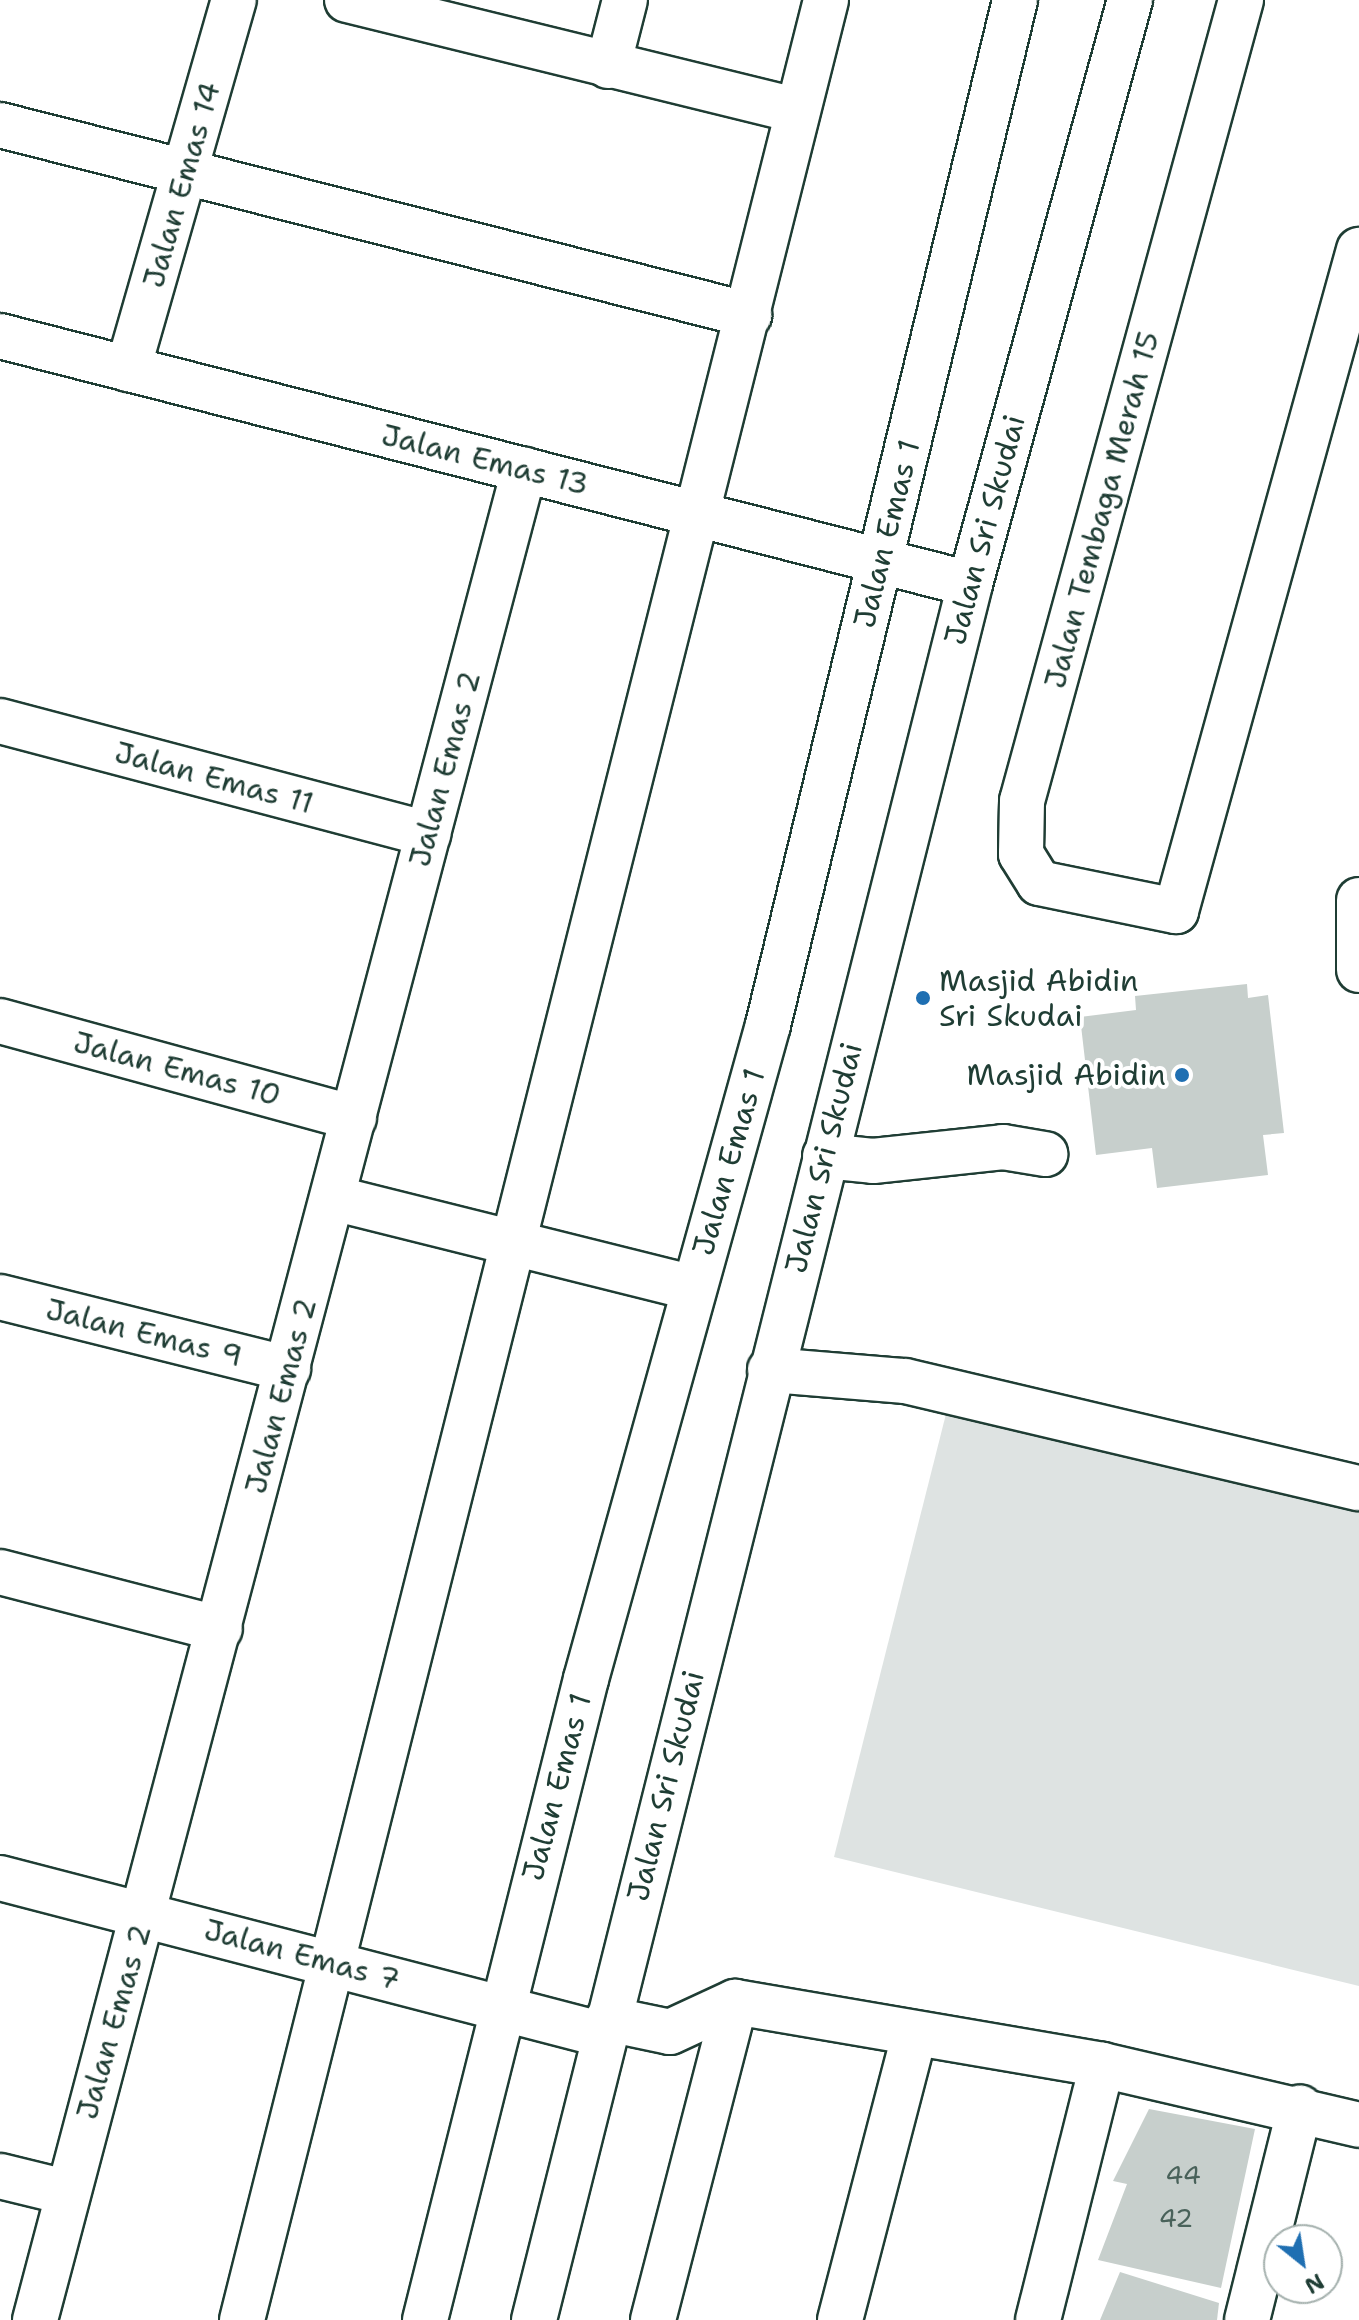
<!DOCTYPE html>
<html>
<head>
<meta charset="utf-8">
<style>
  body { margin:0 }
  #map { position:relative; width:1359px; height:2320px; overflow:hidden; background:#fff; font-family:"Shantell Sans",sans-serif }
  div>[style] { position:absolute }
  .green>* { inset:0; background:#dee3e2 }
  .building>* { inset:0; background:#c7cfcc }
  .roads { filter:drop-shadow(2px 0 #1f3d34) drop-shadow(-2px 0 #1f3d34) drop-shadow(0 2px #1f3d34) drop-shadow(0 -2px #1f3d34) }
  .minor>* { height:44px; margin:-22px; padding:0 22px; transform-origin:22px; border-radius:22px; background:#fff }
  .dots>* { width:22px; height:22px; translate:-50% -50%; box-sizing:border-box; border:4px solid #fff; border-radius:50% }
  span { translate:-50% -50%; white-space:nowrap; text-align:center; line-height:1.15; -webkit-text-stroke:8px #fff; paint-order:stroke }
  .number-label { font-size:26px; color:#49625a }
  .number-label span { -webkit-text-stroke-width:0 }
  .street-label { font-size:30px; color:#1f3d34 }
  .poi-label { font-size:30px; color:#1f3d34 }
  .left { translate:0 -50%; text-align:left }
  .right { translate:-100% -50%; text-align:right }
  .north { position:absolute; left:1263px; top:2224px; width:80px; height:80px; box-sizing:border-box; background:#fff; border:2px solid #a5b1ae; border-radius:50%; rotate:150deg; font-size:22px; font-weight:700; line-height:32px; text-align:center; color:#1f3d34 }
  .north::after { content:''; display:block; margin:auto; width:28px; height:36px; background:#1f6fb2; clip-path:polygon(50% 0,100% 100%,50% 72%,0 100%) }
</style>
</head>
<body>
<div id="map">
  <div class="green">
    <i style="clip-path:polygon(947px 1410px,1359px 1510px,1359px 1986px,834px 1857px)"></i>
  </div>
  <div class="building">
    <i style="clip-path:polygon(1247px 984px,1248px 998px,1268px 995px,1284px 1133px,1263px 1135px,1268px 1175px,1157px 1188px,1152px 1148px,1096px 1155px,1080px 1017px,1136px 1010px,1135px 996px)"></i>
    <i style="clip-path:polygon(1149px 2109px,1255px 2129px,1221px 2288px,1098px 2260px,1127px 2184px,1113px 2181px)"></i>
    <i style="clip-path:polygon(1120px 2272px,1219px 2303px,1217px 2320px,1100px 2320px)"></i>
  </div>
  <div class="roads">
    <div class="minor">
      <i style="left:347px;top:0;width:464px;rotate:13.8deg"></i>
      <i style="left:1241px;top:0;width:830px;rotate:105.29deg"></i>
      <i style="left:1022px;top:801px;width:53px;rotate:91.1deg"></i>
      <i style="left:1021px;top:854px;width:34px;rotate:58deg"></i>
      <i style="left:1039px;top:883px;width:140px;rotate:11.6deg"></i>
      <i style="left:1176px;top:911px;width:686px;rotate:-74.53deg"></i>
      <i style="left:608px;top:66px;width:68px;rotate:-75.6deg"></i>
      <i style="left:0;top:125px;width:773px;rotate:14.23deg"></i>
      <i style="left:0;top:336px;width:1001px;rotate:14.34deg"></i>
      <i style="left:128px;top:369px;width:384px;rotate:-74deg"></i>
      <i style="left:0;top:721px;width:443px;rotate:14.8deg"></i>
      <i style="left:1359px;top:900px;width:70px;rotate:90deg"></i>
      <i style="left:0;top:1021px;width:367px;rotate:15.3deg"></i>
      <i style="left:825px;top:1156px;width:48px;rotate:5.9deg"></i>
      <i style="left:873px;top:1161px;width:131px;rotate:-6.1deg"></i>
      <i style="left:1003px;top:1147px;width:43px;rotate:9.5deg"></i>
      <i style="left:333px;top:1198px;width:372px;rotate:14deg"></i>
      <i style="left:0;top:1297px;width:297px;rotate:14deg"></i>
      <i style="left:770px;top:1370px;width:135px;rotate:4.7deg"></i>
      <i style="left:905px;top:1381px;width:466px;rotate:13.3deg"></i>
      <i style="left:0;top:1572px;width:227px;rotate:14.5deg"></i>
      <i style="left:0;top:1878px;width:624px;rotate:14.57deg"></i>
      <i style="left:608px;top:2019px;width:63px;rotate:11.8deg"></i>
      <i style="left:670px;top:2032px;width:72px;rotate:-24.8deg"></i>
      <i style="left:735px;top:2002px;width:372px;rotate:9.7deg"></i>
      <i style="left:1102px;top:2065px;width:264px;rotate:13.1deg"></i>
      <i style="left:0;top:2176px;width:67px;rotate:13.8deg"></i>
      <i style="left:35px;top:2320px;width:1914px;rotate:-75.19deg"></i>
      <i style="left:242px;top:2320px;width:2392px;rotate:-75.87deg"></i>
      <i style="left:425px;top:2320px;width:661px;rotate:-75.9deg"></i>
      <i style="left:586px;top:1679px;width:679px;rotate:-74.45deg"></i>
      <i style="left:768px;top:1025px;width:1054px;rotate:-76.45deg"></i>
      <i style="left:534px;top:2320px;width:1790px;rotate:-75.9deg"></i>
      <i style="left:970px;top:584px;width:606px;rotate:-74.68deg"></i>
      <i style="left:653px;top:2320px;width:328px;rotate:-75.5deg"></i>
      <i style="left:840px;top:2320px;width:293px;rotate:-75.4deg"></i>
      <i style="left:1038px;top:2320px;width:263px;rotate:-75.9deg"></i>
      <i style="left:1247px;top:2320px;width:219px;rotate:-76deg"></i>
    </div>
  </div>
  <div class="dots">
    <i style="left:923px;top:998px;background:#1f6fb2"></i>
    <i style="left:1182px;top:1075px;background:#1f6fb2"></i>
  </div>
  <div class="number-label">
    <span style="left:1183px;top:2175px">44</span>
    <span style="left:1176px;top:2218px">42</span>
  </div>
  <div class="street-label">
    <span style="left:182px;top:185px;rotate:-74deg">Jalan Emas 14</span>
    <span style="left:485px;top:460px;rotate:14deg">Jalan Emas 13</span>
    <span style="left:1102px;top:510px;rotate:-75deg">Jalan Tembaga Merah 15</span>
    <span style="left:985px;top:530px;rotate:-75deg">Jalan Sri Skudai</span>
    <span style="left:887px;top:534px;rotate:-76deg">Jalan Emas 1</span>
    <span style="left:445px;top:769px;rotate:-75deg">Jalan Emas 2</span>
    <span style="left:214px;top:778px;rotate:15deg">Jalan Emas 11</span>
    <span style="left:177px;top:1069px;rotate:15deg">Jalan Emas 10</span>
    <span style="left:824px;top:1158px;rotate:-76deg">Jalan Sri Skudai</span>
    <span style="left:729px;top:1162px;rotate:-74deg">Jalan Emas 1</span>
    <span style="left:144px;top:1333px;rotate:14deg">Jalan Emas 9</span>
    <span style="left:281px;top:1396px;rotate:-75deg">Jalan Emas 2</span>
    <span style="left:666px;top:1786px;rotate:-76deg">Jalan Sri Skudai</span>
    <span style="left:557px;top:1787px;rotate:-75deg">Jalan Emas 1</span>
    <span style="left:302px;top:1955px;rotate:15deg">Jalan Emas 7</span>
    <span style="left:114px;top:2022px;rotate:-74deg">Jalan Emas 2</span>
  </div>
  <div class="poi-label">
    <span class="left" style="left:939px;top:998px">Masjid Abidin<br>Sri Skudai</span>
    <span class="right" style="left:1166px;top:1075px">Masjid Abidin</span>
  </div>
  <div class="north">N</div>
</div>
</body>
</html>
